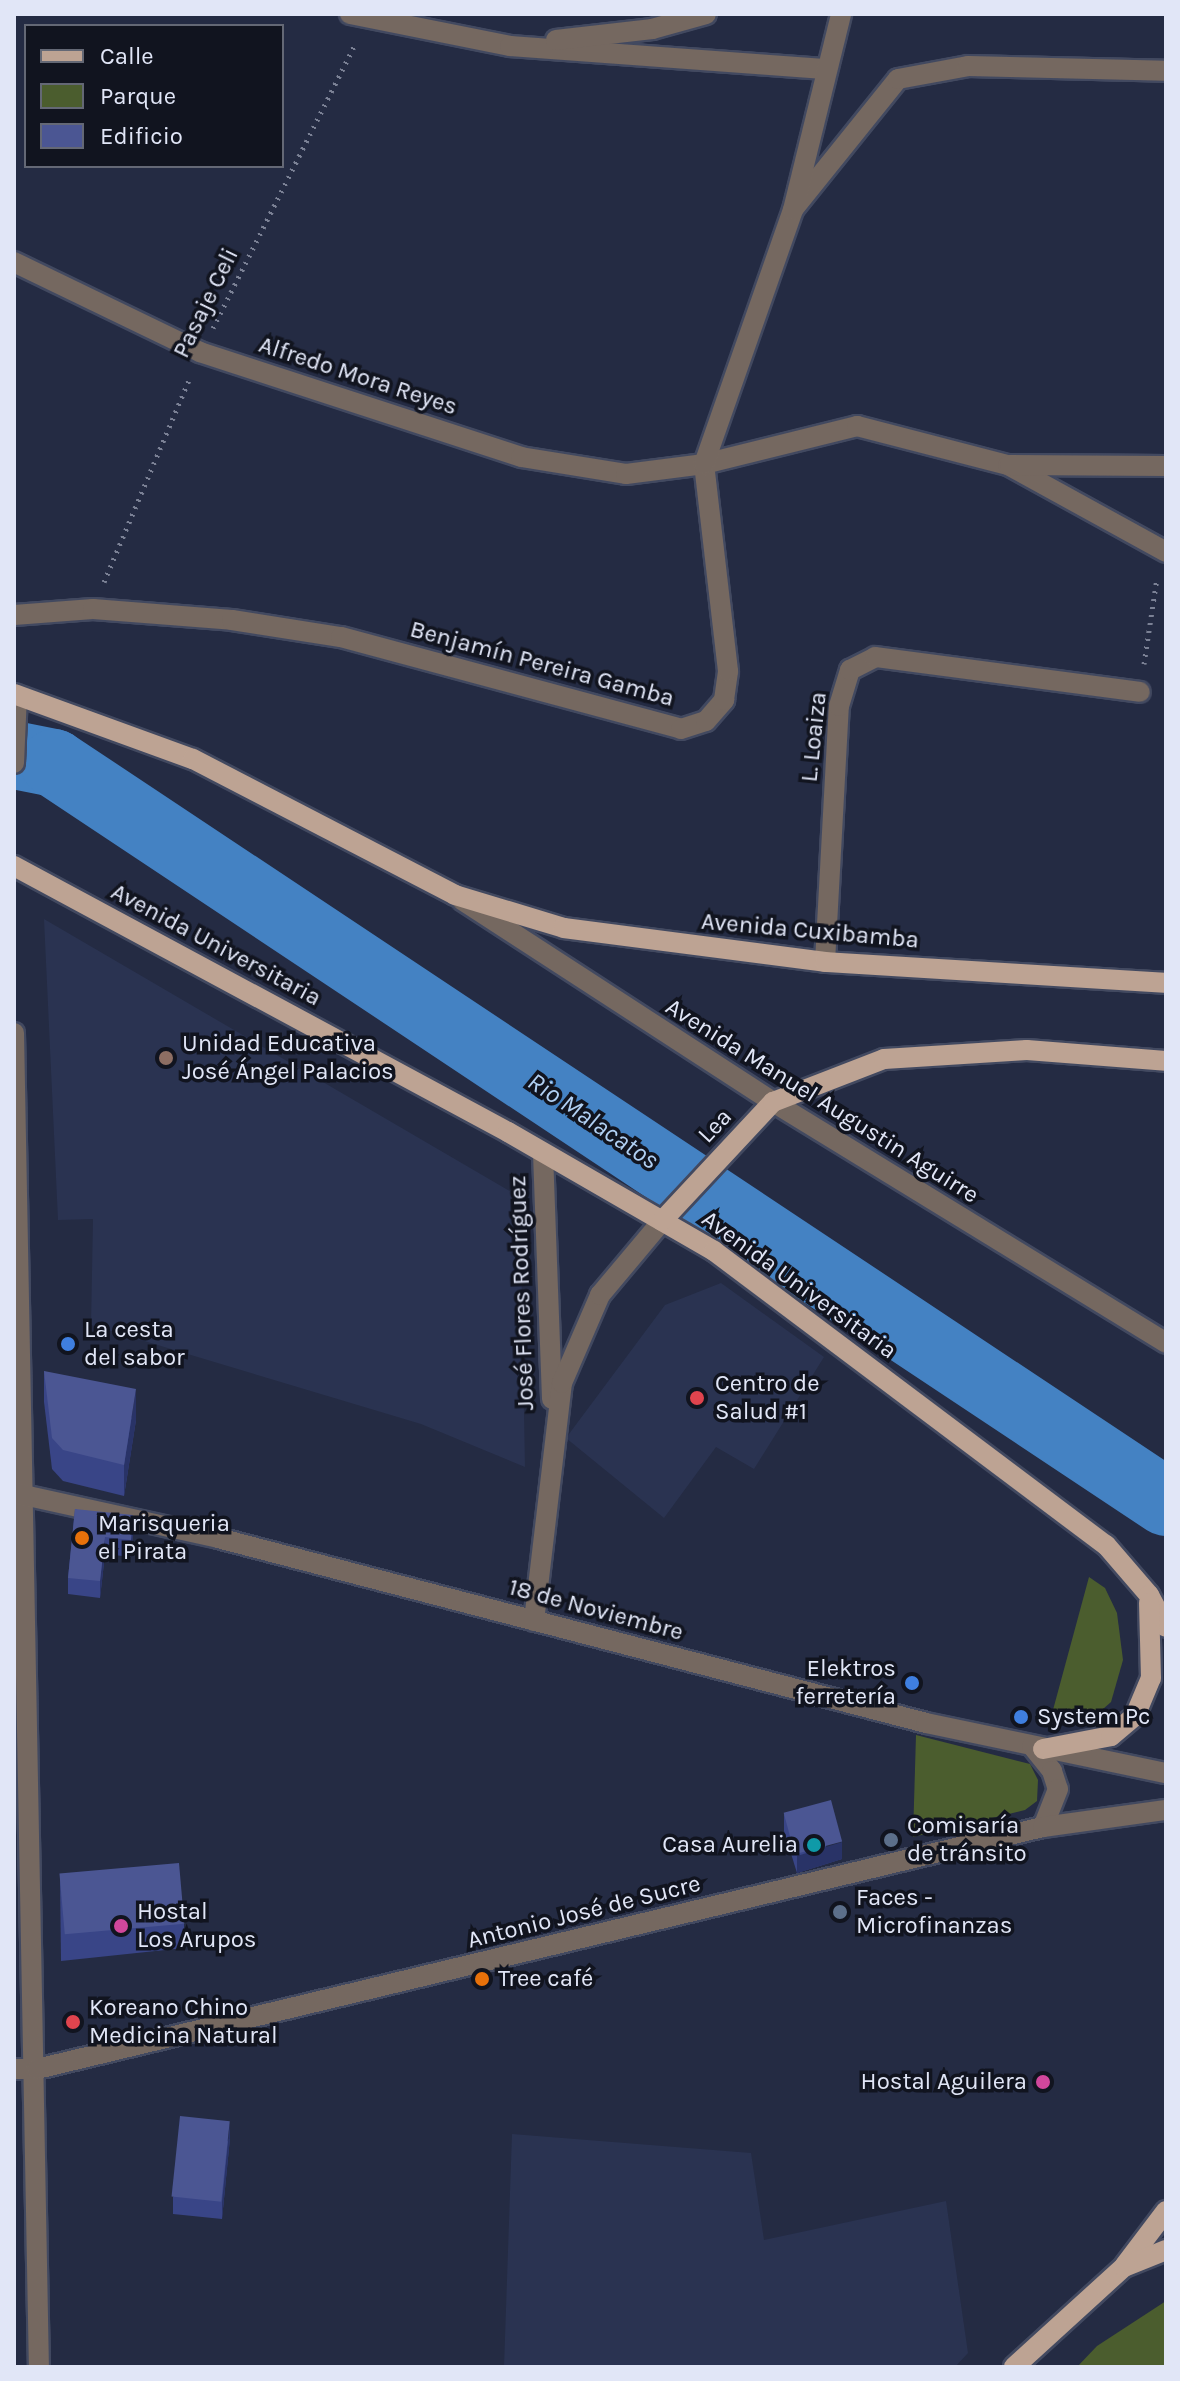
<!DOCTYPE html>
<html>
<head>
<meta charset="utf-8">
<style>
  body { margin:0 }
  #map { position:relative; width:1180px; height:2381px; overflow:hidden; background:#242b43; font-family:Karla,sans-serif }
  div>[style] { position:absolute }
  .built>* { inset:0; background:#2a3351 }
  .green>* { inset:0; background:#4b5d2e }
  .river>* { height:68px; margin:-34px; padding:0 34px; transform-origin:34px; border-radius:34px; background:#4482c3 }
  .path>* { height:5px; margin-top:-2.5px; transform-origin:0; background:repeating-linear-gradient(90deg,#7b8195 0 2px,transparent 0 8px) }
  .roads { filter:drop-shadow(2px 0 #424960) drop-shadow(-2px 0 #424960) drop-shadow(0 2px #424960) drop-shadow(0 -2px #424960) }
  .minor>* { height:20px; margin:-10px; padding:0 10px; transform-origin:10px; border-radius:10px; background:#756860 }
  .tertiary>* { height:20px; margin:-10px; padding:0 10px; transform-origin:10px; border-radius:10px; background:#756860 }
  .primary>* { height:20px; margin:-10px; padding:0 10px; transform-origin:10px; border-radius:10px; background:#bda393 }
  .wall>* { inset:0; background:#394587 }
  .shaded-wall>* { inset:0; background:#293367 }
  .building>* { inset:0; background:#4b5693; transform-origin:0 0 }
  .dots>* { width:22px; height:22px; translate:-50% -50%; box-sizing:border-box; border:4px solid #11141f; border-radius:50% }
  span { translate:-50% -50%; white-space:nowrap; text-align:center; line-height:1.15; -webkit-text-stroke:7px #11141f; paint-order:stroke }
  .street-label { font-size:24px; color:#e1e6f7 }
  .poi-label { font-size:24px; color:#e1e6f7 }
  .left { translate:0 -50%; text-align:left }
  .right { translate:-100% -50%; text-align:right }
  .water-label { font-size:26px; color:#b1d0f3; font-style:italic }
  .frame { position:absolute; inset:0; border:16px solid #e1e6f7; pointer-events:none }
  .legend { position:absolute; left:24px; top:24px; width:260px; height:144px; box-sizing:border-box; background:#11141f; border:2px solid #646875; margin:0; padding:10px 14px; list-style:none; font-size:24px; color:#e1e6f7 }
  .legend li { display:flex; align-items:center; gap:16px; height:40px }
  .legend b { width:40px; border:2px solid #646875 }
</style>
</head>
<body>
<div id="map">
  <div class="built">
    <i style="clip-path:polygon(44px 919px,520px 1197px,525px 1467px,421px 1424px,91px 1325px,93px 1219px,58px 1220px)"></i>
    <i style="clip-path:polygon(721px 1283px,824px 1357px,754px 1469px,716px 1447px,664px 1518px,566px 1438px,665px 1305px)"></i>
    <i style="clip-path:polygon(512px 2134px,751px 2153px,764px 2240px,946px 2201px,968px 2353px,955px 2367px,504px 2367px)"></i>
  </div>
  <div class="green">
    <i style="clip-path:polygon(1089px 1577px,1105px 1588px,1117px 1613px,1123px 1660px,1111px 1702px,1094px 1717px,1050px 1721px)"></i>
    <i style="clip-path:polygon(916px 1735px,1030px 1764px,1038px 1780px,1037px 1801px,1025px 1810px,913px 1837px)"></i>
    <i style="clip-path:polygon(1166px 2301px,1166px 2367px,1077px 2367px,1097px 2346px)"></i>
  </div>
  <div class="river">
    <i style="left:14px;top:755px;width:41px;rotate:11.3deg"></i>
    <i style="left:54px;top:763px;width:1335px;rotate:33.61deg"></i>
  </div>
  <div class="path">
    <i style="left:213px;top:328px;width:318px;rotate:-63.4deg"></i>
    <i style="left:104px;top:582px;width:222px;rotate:-67.2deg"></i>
    <i style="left:1144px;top:664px;width:87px;rotate:-81.4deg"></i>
  </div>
  <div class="roads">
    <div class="minor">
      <i style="left:350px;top:14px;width:163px;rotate:11.3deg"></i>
      <i style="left:510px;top:46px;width:315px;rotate:4.2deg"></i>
      <i style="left:556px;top:40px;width:97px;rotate:-6.5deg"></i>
      <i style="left:652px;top:29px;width:56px;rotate:-15.5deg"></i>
      <i style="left:795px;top:207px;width:164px;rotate:-51.2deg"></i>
      <i style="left:898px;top:79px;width:71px;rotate:-10.5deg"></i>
      <i style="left:968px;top:66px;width:198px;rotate:1.4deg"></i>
      <i style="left:14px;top:262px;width:207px;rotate:25.8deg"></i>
      <i style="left:200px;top:352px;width:338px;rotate:18.1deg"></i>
      <i style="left:521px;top:457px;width:106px;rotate:9.2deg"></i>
      <i style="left:626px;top:474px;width:79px;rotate:-7.3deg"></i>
      <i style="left:704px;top:464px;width:158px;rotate:-13.9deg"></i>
      <i style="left:857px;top:426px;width:156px;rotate:14.5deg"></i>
      <i style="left:1008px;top:465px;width:180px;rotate:28.8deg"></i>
      <i style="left:1010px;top:465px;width:156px;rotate:0.4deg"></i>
      <i style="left:14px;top:615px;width:79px;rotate:-4.3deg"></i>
      <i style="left:93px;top:609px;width:139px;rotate:4.5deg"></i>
      <i style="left:232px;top:620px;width:110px;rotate:8.9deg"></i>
      <i style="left:341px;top:637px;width:352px;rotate:15.1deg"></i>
      <i style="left:681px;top:729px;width:26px;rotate:-18deg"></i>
      <i style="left:706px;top:721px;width:28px;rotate:-49deg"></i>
      <i style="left:724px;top:700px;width:29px;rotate:-82deg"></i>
      <i style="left:728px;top:671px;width:208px;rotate:-96.6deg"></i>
      <i style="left:704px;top:464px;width:269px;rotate:-70.7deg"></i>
      <i style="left:793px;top:210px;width:202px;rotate:-76.2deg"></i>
      <i style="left:14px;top:763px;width:68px;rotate:-87.5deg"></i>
      <i style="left:825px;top:962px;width:256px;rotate:-86.9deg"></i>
      <i style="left:839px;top:706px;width:38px;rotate:-73deg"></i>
      <i style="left:850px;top:670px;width:28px;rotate:-27deg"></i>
      <i style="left:875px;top:657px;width:267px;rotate:7.5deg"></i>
      <i style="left:14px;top:1033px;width:1334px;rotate:88.93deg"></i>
      <i style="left:543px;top:1153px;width:246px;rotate:87.9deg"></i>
      <i style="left:534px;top:1621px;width:240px;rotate:-83.3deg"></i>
      <i style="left:562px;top:1383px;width:96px;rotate:-66.6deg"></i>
      <i style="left:600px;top:1295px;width:97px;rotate:-50deg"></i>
    </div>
    <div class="tertiary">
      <i style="left:462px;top:900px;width:371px;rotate:33deg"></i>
      <i style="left:773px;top:1102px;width:461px;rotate:31.5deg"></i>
      <i style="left:14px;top:1493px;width:209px;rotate:12.4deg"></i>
      <i style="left:218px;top:1538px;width:732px;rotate:14.64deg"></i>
      <i style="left:926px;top:1723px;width:245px;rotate:11.8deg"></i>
      <i style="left:1032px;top:1746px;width:32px;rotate:51deg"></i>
      <i style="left:1052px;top:1771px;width:19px;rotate:72deg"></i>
      <i style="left:1058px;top:1789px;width:41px;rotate:111.5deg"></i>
      <i style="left:14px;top:2069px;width:23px"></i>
      <i style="left:37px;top:2069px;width:1035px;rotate:-13.53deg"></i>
      <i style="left:1043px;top:1827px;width:124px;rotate:-7.9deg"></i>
    </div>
    <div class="primary">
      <i style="left:14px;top:694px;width:190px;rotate:20deg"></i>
      <i style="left:193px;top:759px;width:295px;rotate:27.4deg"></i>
      <i style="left:455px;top:895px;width:114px;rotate:16.8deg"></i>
      <i style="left:564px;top:928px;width:263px;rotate:7.4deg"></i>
      <i style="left:825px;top:962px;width:342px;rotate:3.5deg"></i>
      <i style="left:14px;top:866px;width:561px;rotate:28.3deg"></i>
      <i style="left:508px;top:1132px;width:238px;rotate:30deg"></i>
      <i style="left:714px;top:1251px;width:490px;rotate:36.9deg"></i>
      <i style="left:1106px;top:1545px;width:66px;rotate:49.3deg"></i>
      <i style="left:1149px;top:1595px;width:36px;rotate:62deg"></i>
      <i style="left:662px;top:1221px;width:163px;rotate:-47deg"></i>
      <i style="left:773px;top:1102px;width:119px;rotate:-21.2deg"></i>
      <i style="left:884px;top:1059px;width:143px;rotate:-3.6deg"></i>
      <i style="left:1027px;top:1050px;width:139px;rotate:4.5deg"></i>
      <i style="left:1043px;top:1749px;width:69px;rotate:-10.8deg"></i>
      <i style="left:1111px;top:1736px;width:31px;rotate:-40deg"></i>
      <i style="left:1135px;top:1716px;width:41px;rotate:-67.2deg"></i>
      <i style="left:1151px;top:1678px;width:75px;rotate:-91.5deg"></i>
      <i style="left:1125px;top:2265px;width:68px;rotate:-52.8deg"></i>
      <i style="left:1014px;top:2367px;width:149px;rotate:-42.3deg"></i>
      <i style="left:1124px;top:2267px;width:45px;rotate:-22deg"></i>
    </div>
  </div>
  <div class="wall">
    <i style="clip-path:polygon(44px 1371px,136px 1420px,124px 1496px,63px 1481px,52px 1469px,44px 1402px)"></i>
    <i style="clip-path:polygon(75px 1509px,133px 1532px,131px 1557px,105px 1554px,100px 1598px,68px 1594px,68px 1578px)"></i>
    <i style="clip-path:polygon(784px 1814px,842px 1859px,797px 1873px,784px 1831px)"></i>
    <i style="clip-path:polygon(60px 1878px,184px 1924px,184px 1948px,61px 1961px)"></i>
    <i style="clip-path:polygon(230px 2138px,222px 2219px,173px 2214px,173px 2197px)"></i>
  </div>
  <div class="shaded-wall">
    <i style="clip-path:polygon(136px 1389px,136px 1420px,124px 1496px,124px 1465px)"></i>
    <i style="clip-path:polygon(133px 1515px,133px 1532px,131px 1557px,131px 1540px)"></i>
    <i style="clip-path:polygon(105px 1537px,105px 1554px,100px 1598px,100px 1581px)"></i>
    <i style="clip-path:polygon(842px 1842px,842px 1859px,797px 1873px,797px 1856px)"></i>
    <i style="clip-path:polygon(230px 2121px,230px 2138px,222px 2219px,222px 2202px)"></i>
  </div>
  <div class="building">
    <i style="clip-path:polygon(44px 1371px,136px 1389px,124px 1465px,63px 1450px,52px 1438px)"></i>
    <i style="clip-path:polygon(75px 1509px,133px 1515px,131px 1540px,105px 1537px,100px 1581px,68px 1578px)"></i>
    <i style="left:831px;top:1800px;width:43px;height:49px;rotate:75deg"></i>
    <i style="left:179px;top:1863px;width:61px;height:120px;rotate:85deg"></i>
    <i style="left:180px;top:2116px;width:50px;height:81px;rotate:6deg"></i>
  </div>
  <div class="dots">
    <i style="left:166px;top:1058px;background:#8d6e63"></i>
    <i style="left:68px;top:1344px;background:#3f7fe0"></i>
    <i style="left:697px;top:1398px;background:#e0444e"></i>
    <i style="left:82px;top:1538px;background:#e8710a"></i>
    <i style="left:912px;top:1683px;background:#3f7fe0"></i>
    <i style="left:1021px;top:1717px;background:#3f7fe0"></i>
    <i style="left:891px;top:1840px;background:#5c6f8a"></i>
    <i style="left:814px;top:1845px;background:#0f9aa8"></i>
    <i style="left:840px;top:1912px;background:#5c6f8a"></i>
    <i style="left:121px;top:1926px;background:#d1479c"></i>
    <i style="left:482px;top:1979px;background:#e8710a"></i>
    <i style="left:73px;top:2022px;background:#e0444e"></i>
    <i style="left:1043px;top:2082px;background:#d1479c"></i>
  </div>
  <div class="street-label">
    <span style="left:206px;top:303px;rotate:-64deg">Pasaje Celi</span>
    <span style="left:358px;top:376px;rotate:18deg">Alfredo Mora Reyes</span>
    <span style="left:542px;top:664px;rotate:15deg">Benjamín Pereira Gamba</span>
    <span style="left:814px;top:737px;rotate:-84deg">L. Loaiza</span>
    <span style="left:810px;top:931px;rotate:5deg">Avenida Cuxibamba</span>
    <span style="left:216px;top:945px;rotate:28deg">Avenida Universitaria</span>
    <span style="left:822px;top:1101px;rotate:32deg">Avenida Manuel Augustin Aguirre</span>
    <span style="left:715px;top:1126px;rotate:-47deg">Lea</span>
    <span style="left:799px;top:1285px;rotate:36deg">Avenida Universitaria</span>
    <span style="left:522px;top:1293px;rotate:-92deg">José Flores Rodríguez</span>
    <span style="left:596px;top:1610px;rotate:15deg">18 de Noviembre</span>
    <span style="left:584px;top:1912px;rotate:-14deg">Antonio José de Sucre</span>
  </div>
  <div class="poi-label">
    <span class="left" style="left:182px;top:1058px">Unidad Educativa<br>José Ángel Palacios</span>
    <span class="left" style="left:84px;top:1344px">La cesta<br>del sabor</span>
    <span class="left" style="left:715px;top:1398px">Centro de<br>Salud #1</span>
    <span class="left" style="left:98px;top:1538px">Marisqueria<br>el Pirata</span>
    <span class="right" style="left:896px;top:1683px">Elektros<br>ferretería</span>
    <span class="left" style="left:1037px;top:1717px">System Pc</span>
    <span class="left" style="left:907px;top:1840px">Comisaría<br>de tránsito</span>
    <span class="right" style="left:798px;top:1845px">Casa Aurelia</span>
    <span class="left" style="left:856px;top:1912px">Faces -<br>Microfinanzas</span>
    <span class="left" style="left:137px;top:1926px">Hostal<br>Los Arupos</span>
    <span class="left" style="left:498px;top:1979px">Tree café</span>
    <span class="left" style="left:89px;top:2022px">Koreano Chino<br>Medicina Natural</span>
    <span class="right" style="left:1027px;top:2082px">Hostal Aguilera</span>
  </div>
  <div class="water-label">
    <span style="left:593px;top:1121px;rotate:34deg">Rio Malacatos</span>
  </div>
  <div class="frame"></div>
  <ul class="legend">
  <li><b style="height:10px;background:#bda393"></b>Calle</li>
  <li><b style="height:22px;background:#4b5d2e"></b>Parque</li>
  <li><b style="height:22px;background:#4b5693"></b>Edificio</li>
  </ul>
</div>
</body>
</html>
